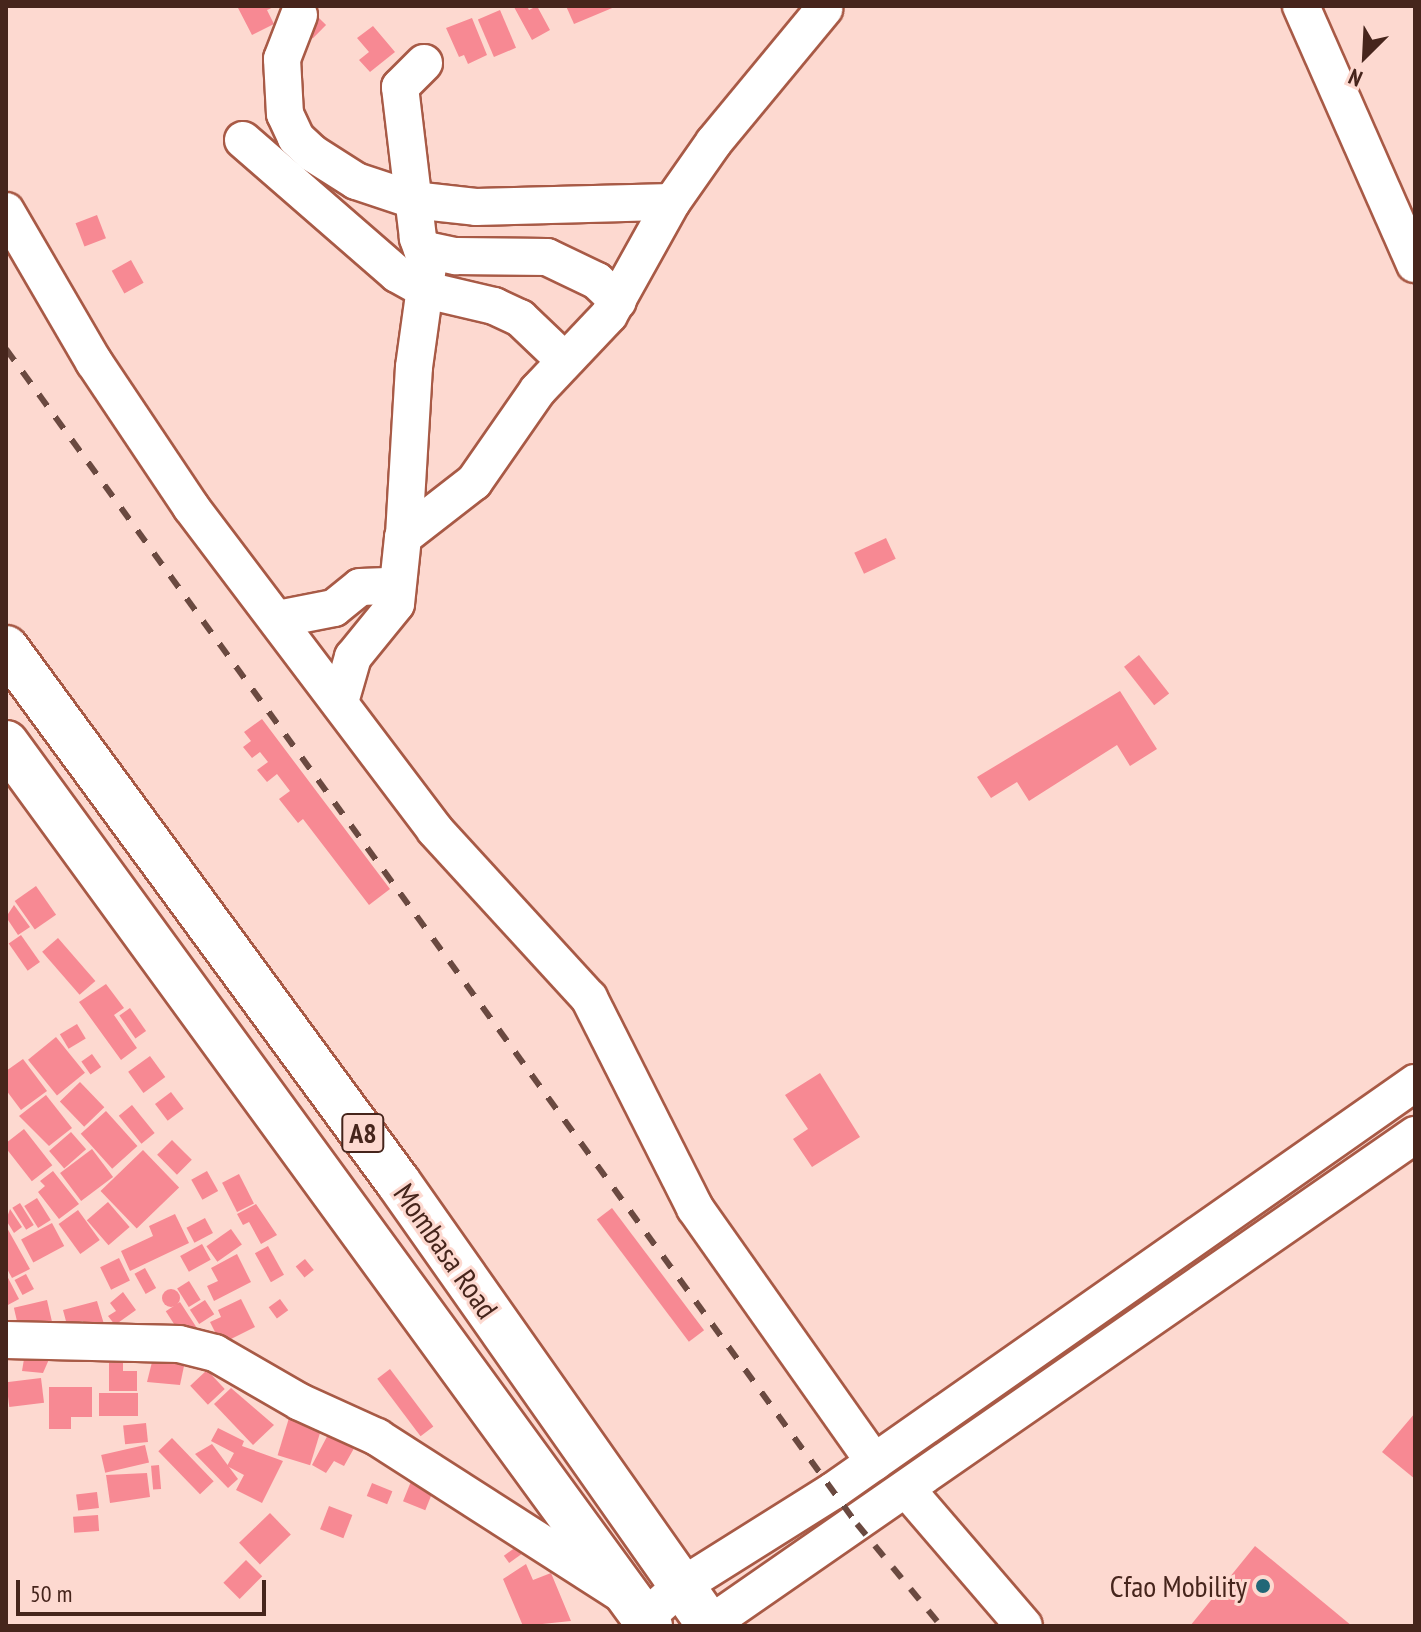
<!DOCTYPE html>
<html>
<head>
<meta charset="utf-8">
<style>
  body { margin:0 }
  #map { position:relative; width:1421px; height:1632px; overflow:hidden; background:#fdd9d0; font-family:"PT Sans Narrow",sans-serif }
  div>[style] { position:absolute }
  .building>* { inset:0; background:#f78993; transform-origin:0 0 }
  .round { border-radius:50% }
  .roads { filter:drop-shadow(2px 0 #a85a46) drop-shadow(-2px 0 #a85a46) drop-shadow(0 2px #a85a46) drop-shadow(0 -2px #a85a46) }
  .street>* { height:36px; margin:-18px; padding:0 18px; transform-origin:18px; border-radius:18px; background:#fff }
  .highway>* { height:44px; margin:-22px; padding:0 22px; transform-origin:22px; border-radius:22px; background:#fff }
  .rail>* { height:6px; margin-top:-3px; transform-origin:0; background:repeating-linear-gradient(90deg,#6a4940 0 14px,transparent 0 28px) }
  .dots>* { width:22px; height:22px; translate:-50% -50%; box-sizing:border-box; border:4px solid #fdd9d0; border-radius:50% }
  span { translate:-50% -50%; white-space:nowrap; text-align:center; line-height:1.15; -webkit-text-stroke:6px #fdd9d0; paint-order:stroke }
  .shield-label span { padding:2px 6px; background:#fdd9d0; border:2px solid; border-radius:6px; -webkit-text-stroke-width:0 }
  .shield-label { font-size:28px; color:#46251c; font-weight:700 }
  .street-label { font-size:30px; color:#46251c }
  .poi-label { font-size:30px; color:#46251c }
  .right { translate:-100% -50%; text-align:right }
  .frame { position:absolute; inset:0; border:8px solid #46251c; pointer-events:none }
  .north { position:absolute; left:1325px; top:16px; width:80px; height:80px; -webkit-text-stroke:6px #fdd9d0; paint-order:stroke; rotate:204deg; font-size:22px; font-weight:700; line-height:32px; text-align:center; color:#46251c }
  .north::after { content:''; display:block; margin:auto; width:28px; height:36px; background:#46251c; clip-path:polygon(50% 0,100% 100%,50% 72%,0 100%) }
  .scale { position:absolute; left:16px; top:1580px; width:250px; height:36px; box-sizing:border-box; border:4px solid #46251c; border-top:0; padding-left:10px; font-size:24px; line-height:28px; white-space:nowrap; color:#46251c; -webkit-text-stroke:6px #fdd9d0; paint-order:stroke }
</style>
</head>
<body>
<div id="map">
  <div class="building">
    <i style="clip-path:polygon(237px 6px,276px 6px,267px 10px,274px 24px,252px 35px)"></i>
    <i style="clip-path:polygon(527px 6px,529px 10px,537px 6px,550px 30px,532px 40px,514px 7px)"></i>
    <i style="clip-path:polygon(566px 6px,617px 6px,574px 24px)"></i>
    <i style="left:500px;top:10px;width:41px;height:24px;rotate:67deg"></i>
    <i style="left:319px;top:18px;width:10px;height:19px;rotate:45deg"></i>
    <i style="clip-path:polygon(472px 18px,487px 55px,468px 64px,464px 55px,459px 57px,446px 28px)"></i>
    <i style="clip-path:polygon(373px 26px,395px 52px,370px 72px,359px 60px,369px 52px,357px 38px)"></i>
    <i style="left:97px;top:215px;width:25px;height:23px;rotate:69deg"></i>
    <i style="left:131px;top:260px;width:26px;height:22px;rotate:61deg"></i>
    <i style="left:886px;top:538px;width:23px;height:35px;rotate:65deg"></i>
    <i style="left:1139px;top:655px;width:49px;height:19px;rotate:52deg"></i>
    <i style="clip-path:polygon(1120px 691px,1157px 749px,1130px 766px,1117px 745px,1029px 801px,1017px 782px,991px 798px,977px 777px)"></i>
    <i style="clip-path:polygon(262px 719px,390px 889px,369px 905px,303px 819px,298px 823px,279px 799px,290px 791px,277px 774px,267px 782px,257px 770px,268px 762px,260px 752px,252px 758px,243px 747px,251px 741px,244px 732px)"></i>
    <i style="left:36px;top:886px;width:35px;height:26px;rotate:55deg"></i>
    <i style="clip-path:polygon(14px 905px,30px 927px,18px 935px,6px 917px)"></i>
    <i style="left:21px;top:935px;width:33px;height:15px;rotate:55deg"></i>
    <i style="left:58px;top:938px;width:57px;height:21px;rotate:49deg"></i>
    <i style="clip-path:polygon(106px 984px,124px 1008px,114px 1015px,137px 1048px,121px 1060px,79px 1002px)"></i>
    <i style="left:130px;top:1008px;width:28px;height:13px;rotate:55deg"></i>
    <i style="left:77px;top:1024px;width:17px;height:20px;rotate:59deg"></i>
    <i style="left:56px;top:1037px;width:46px;height:36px;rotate:51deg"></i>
    <i style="left:92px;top:1054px;width:16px;height:13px;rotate:55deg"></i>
    <i style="left:150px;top:1056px;width:26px;height:27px;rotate:54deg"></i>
    <i style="clip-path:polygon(23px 1059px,47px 1091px,21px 1110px,6px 1090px,6px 1071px)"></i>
    <i style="clip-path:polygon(820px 1073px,860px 1137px,812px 1167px,793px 1139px,808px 1129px,785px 1095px)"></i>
    <i style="left:80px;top:1082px;width:35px;height:28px;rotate:46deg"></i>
    <i style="left:171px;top:1092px;width:21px;height:20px;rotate:53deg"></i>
    <i style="clip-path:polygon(46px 1095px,72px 1128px,49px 1146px,19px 1116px)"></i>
    <i style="left:132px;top:1105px;width:36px;height:17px;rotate:51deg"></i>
    <i style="left:106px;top:1111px;width:47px;height:34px;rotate:48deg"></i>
    <i style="left:24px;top:1129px;width:46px;height:26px;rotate:52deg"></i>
    <i style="left:71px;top:1132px;width:23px;height:29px;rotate:49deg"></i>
    <i style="left:172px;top:1140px;width:28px;height:21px;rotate:45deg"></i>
    <i style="left:92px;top:1149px;width:35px;height:40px;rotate:53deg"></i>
    <i style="left:143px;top:1150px;width:52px;height:59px;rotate:46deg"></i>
    <i style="clip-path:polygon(53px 1171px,79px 1204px,59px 1219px,38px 1192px,45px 1186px,40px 1181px)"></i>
    <i style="left:207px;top:1171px;width:23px;height:18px;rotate:61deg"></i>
    <i style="left:239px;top:1174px;width:33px;height:19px;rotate:63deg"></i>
    <i style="left:37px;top:1198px;width:26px;height:15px;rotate:58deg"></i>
    <i style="left:108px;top:1202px;width:33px;height:28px;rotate:49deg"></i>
    <i style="left:20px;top:1203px;width:26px;height:9px;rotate:58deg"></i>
    <i style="clip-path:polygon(256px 1204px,277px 1235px,261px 1244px,249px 1222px,243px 1225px,237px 1214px)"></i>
    <i style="left:612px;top:1208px;width:153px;height:19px;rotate:53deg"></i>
    <i style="clip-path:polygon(10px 1209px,22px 1227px,14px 1233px,6px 1220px)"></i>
    <i style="left:78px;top:1210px;width:37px;height:24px;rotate:54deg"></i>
    <i style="clip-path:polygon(175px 1214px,189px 1243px,130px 1271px,121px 1251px,153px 1236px,149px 1226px)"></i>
    <i style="left:205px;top:1218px;width:17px;height:21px;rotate:62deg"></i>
    <i style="left:52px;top:1223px;width:26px;height:35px;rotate:62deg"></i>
    <i style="clip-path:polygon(6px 1226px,30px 1269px,12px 1278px,6px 1267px)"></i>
    <i style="left:231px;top:1229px;width:19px;height:30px;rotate:55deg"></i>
    <i style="left:202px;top:1244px;width:18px;height:25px;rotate:61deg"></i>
    <i style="left:268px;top:1246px;width:33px;height:15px;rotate:61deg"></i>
    <i style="clip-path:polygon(237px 1254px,251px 1282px,214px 1301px,207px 1286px,218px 1281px,211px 1268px)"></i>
    <i style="left:119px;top:1258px;width:25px;height:21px;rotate:64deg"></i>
    <i style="left:305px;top:1259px;width:14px;height:12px;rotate:51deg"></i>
    <i style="left:145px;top:1268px;width:23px;height:12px;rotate:61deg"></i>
    <i style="clip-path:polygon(6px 1274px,19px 1299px,6px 1306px)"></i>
    <i style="left:26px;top:1274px;width:17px;height:13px;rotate:62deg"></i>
    <i style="left:189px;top:1281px;width:22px;height:14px;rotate:58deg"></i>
    <i class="round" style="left:162px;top:1289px;width:18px;height:18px"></i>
    <i style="clip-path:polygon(123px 1292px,136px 1310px,115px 1325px,108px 1316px,116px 1311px,110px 1303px)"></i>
    <i style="clip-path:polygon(241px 1299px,255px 1327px,221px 1344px,210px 1322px,221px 1317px,218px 1310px)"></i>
    <i style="left:280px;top:1299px;width:14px;height:14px;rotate:54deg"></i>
    <i style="left:47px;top:1300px;width:23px;height:34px;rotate:77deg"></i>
    <i style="left:205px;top:1300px;width:17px;height:18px;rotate:57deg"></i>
    <i style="clip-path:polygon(97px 1301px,107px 1334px,88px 1340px,83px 1321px,67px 1325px,63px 1310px)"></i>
    <i style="left:180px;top:1302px;width:35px;height:17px;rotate:57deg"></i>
    <i style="clip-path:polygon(26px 1347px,53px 1350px,43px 1373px,22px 1371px)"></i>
    <i style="clip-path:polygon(153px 1358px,184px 1366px,180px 1385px,147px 1382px)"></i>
    <i style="clip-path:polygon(109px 1363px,123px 1363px,123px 1371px,137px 1371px,137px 1391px,109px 1391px)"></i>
    <i style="left:390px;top:1369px;width:72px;height:16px;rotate:53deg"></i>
    <i style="left:207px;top:1370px;width:26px;height:23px;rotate:47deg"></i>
    <i style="left:41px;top:1378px;width:25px;height:35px;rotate:83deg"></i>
    <i style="clip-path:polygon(49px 1387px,92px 1387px,92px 1417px,71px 1417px,71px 1429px,49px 1429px)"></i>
    <i style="clip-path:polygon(231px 1388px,274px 1425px,253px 1445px,214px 1404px)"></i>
    <i style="left:99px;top:1393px;width:39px;height:23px"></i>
    <i style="clip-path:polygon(1415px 1413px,1415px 1479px,1382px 1452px)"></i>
    <i style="left:289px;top:1418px;width:34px;height:39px;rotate:17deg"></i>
    <i style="left:146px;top:1423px;width:19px;height:23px;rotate:84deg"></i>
    <i style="clip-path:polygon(218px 1428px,244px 1441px,242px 1446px,283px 1461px,262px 1503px,236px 1490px,244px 1475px,227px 1466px,234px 1453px,211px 1441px)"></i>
    <i style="clip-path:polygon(331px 1429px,357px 1443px,344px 1466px,334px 1461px,326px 1473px,312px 1465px)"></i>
    <i style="left:172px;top:1438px;width:60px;height:19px;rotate:46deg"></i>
    <i style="clip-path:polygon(212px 1444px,238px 1479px,228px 1488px,195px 1454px)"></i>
    <i style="left:145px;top:1445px;width:18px;height:45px;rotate:77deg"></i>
    <i style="left:159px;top:1465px;width:24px;height:8px;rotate:85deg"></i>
    <i style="clip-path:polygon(147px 1473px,150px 1497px,110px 1503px,106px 1475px)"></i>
    <i style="left:412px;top:1479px;width:24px;height:24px;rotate:22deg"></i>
    <i style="left:372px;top:1483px;width:22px;height:14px;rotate:22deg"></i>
    <i style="left:97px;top:1492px;width:16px;height:21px;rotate:83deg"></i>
    <i style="left:329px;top:1506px;width:25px;height:25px;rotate:21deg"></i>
    <i style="left:270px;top:1513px;width:30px;height:43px;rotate:46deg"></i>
    <i style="left:98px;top:1515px;width:16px;height:25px;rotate:86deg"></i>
    <i style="clip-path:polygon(1255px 1546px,1352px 1626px,1190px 1626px)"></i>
    <i style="left:516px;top:1547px;width:9px;height:15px;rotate:54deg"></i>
    <i style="left:246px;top:1560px;width:23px;height:32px;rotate:45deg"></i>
    <i style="clip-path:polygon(526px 1564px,533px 1580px,551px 1573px,571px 1621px,523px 1626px,503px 1579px)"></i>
  </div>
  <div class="roads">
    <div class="street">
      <i style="left:1301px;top:6px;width:282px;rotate:66.2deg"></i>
      <i style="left:299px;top:15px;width:47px;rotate:111.1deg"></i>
      <i style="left:282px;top:59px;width:55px;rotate:86.9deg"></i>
      <i style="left:285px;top:114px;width:26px;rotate:65deg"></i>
      <i style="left:296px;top:138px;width:22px;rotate:43deg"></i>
      <i style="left:312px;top:153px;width:52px;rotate:32.5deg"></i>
      <i style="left:356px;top:181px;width:60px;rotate:18.4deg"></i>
      <i style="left:413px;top:200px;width:63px;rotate:6.3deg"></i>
      <i style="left:476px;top:207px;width:196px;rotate:-1.5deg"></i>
      <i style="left:243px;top:140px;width:204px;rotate:41deg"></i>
      <i style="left:397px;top:274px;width:33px;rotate:29deg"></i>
      <i style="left:426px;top:290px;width:70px;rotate:13.2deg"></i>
      <i style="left:494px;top:306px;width:29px;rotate:25deg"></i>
      <i style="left:520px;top:318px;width:62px;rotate:43.7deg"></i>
      <i style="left:6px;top:211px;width:175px;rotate:59.8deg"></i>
      <i style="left:94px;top:362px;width:174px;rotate:56.2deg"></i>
      <i style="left:191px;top:507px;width:405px;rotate:52.9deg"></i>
      <i style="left:435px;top:830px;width:228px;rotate:47.5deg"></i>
      <i style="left:589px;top:998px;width:235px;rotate:63.2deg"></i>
      <i style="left:695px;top:1208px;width:311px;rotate:54.8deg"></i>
      <i style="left:422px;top:249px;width:35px;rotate:12deg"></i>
      <i style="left:456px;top:256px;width:91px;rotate:0.6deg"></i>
      <i style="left:547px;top:257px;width:55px;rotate:25.6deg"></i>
      <i style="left:597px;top:281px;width:29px;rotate:44deg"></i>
      <i style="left:404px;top:535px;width:168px;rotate:-86.6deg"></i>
      <i style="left:414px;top:367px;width:102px;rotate:-82.1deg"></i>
      <i style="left:428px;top:266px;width:30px;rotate:-110deg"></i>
      <i style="left:418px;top:238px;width:152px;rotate:-96.8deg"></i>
      <i style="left:400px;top:87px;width:34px;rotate:-45deg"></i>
      <i style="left:278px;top:619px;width:57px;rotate:-11.1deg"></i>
      <i style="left:334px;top:608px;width:33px;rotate:-39deg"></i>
      <i style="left:360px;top:587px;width:34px;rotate:-2deg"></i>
      <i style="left:340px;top:702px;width:47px;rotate:-73.9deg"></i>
      <i style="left:353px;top:657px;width:68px;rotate:-50.9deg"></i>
      <i style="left:396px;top:604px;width:67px;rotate:-84deg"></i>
      <i style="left:403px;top:537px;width:90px;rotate:-37.8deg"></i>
      <i style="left:474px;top:482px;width:112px;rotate:-55.2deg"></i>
      <i style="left:538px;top:390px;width:103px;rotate:-46.6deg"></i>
      <i style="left:609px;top:315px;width:129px;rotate:-60.9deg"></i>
      <i style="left:672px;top:202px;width:73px;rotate:-55deg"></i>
      <i style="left:714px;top:142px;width:173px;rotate:-50.4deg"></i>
      <i style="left:6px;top:1340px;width:173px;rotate:1.3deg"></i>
      <i style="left:179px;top:1344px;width:37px;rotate:14deg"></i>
      <i style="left:215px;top:1353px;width:98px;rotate:30deg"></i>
      <i style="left:300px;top:1402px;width:85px;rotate:24.4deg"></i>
      <i style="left:377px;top:1437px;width:291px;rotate:32.7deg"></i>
      <i style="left:907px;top:1490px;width:179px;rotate:49.3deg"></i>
      <i style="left:645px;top:1618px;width:47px;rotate:-41.5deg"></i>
      <i style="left:680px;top:1587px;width:181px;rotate:-32.1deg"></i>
      <i style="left:833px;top:1491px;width:711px;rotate:-35.03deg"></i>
      <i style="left:707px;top:1626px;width:862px;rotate:-34.74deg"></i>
    </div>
    <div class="highway">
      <i style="left:6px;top:648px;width:662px;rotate:53.72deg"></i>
      <i style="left:398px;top:1182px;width:543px;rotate:54.9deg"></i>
      <i style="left:6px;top:743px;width:1093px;rotate:53.9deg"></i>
    </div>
  </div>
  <div class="rail">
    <i style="left:6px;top:349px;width:1451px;rotate:54.09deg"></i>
    <i style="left:857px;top:1524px;width:132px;rotate:50.5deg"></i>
  </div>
  <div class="dots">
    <i style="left:1263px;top:1586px;background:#216777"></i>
  </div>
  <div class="shield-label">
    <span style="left:363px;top:1133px">A8</span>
  </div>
  <div class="street-label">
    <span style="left:446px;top:1251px;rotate:55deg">Mombasa Road</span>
  </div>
  <div class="poi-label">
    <span class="right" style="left:1247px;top:1586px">Cfao Mobility</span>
  </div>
  <div class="frame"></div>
  <div class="north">N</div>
  <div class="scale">50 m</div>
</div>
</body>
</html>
